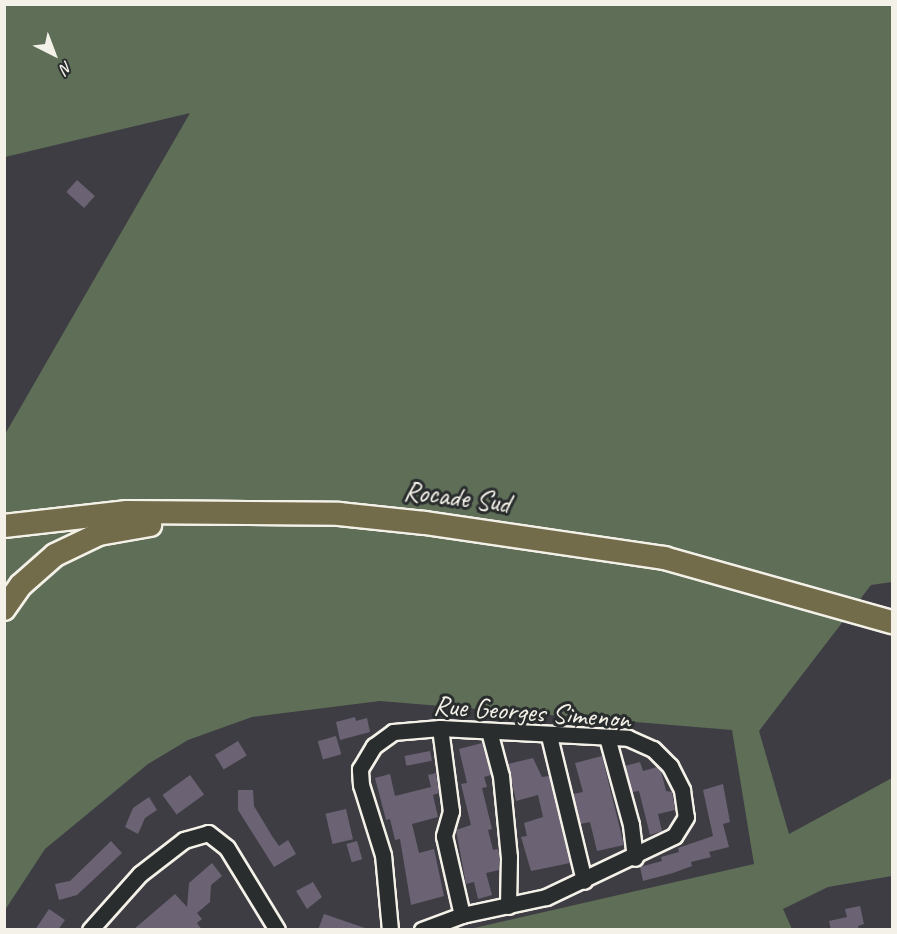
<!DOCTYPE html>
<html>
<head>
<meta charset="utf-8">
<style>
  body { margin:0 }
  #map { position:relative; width:897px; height:934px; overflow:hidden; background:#3e3d43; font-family:Caveat,sans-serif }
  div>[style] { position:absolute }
  .green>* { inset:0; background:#5e6e57 }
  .building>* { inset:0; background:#6b6374; transform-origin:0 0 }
  .roads { filter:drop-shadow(2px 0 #f4f1e8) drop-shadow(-2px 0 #f4f1e8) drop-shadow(0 2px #f4f1e8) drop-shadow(0 -2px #f4f1e8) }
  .street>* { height:15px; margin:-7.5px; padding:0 7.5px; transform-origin:7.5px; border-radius:7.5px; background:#2a2d2e }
  .primary>* { height:22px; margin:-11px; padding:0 11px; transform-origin:11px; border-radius:11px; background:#726c4b }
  span { translate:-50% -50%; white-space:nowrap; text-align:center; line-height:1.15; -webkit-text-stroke:6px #2a2d2e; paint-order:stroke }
  .street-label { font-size:28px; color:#f4f1e8 }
  .frame { position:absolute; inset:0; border:6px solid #f4f1e8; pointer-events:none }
  .north { position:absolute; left:24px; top:24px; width:60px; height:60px; -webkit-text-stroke:4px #2a2d2e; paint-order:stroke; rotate:138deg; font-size:16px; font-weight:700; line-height:24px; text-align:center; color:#f4f1e8 }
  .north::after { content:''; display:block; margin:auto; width:21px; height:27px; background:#f4f1e8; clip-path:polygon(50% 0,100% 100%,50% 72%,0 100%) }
</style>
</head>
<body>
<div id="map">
  <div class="green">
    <i style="clip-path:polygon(5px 5px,892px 5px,892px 582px,871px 585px,759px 731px,789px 834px,892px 778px,892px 876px,828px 887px,783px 909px,792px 929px,470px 929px,754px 864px,732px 730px,380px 701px,252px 717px,188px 740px,148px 764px,45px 849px,5px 910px,4px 436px,190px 113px,5px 157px)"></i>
  </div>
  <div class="building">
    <i style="left:77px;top:180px;width:24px;height:16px;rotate:42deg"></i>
    <i style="clip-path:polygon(355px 717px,356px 721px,367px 718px,370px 732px,340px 740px,336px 722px)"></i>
    <i style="left:336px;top:736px;width:19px;height:19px;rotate:74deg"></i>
    <i style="left:238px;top:741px;width:17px;height:27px;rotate:59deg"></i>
    <i style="clip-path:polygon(482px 743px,491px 775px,484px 777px,487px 787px,482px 788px,492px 829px,488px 830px,493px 850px,498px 849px,499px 853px,499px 870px,486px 873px,492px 895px,478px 899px,474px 882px,466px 884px,456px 830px,471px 825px,461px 784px,467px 783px,459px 749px)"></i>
    <i style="left:430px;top:751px;width:10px;height:26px;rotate:79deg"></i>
    <i style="clip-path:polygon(602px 756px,624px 845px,597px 851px,590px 822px,580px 824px,573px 794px,583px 792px,575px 763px)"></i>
    <i style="clip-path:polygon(533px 758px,542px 777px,549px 776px,570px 863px,531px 871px,521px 837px,527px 836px,524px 823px,543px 817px,538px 795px,516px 801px,508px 764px)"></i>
    <i style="clip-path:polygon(640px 762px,643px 771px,657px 767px,661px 771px,666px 791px,672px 792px,675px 810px,658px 814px,662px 831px,650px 835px,639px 791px,632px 792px,625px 766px)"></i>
    <i style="clip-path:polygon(436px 773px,439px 793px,433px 795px,438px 817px,412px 824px,419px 853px,434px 849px,444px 896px,411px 905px,400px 839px,395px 840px,390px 819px,386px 820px,375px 778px,390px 774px,395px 796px,431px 787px,428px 775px)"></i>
    <i style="left:190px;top:775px;width:24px;height:34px;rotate:54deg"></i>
    <i style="clip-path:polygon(723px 784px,730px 822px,723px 824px,729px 847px,709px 852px,711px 857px,691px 862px,692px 866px,673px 873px,643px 881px,640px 867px,662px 861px,661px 857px,679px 852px,678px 848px,713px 836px,703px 790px)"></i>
    <i style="clip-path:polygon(238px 790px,253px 790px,254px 806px,272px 836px,279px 846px,288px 840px,296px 854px,274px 867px,238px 810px)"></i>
    <i style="clip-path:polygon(149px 797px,157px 810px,145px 818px,138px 834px,125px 827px,133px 808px)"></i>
    <i style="left:346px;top:809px;width:31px;height:21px;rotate:77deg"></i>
    <i style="clip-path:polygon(111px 841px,122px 853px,77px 895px,59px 900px,55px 884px,70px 881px)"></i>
    <i style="left:357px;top:841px;width:19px;height:11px;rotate:74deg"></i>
    <i style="clip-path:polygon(212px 863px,222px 876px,211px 885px,210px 902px,197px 913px,202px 919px,197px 923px,202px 930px,133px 930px,175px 894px,187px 907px,189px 883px)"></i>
    <i style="clip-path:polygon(313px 882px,322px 897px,307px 909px,296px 891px)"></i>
    <i style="clip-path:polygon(860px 906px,864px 924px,858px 926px,859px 930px,831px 930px,829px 921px,847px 917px,845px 909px)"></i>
    <i style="clip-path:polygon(49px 909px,65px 920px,58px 930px,35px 930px)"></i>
    <i style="clip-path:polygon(324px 914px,365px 928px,364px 930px,318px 930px)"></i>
  </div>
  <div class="roads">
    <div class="street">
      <i style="left:440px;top:728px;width:84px;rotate:82.5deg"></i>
      <i style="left:451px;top:811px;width:26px;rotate:106deg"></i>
      <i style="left:444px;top:836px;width:81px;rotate:77.2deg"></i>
      <i style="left:489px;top:731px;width:47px;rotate:75.1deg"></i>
      <i style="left:501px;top:776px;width:81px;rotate:84.4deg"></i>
      <i style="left:509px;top:857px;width:49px;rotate:91.2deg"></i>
      <i style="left:549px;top:736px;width:149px;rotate:76.4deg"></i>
      <i style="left:607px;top:737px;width:91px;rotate:74.7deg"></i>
      <i style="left:631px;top:825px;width:33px;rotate:83deg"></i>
      <i style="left:90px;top:930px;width:75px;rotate:-48.2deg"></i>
      <i style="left:140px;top:874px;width:56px;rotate:-37.7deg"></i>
      <i style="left:184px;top:840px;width:25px;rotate:-16deg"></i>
      <i style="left:208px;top:833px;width:24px;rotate:38deg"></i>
      <i style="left:227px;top:848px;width:96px;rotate:58.6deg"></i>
      <i style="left:390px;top:930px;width:75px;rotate:-95.3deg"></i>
      <i style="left:383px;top:855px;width:73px;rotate:-107.4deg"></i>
      <i style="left:361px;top:785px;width:16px;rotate:-94deg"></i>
      <i style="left:360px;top:769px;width:27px;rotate:-59deg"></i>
      <i style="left:374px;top:746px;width:24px;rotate:-36deg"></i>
      <i style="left:393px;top:732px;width:47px;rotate:-4.9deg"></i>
      <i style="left:440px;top:728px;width:188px;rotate:3deg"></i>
      <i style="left:628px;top:738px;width:27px;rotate:24deg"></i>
      <i style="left:653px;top:749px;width:24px;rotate:45deg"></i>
      <i style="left:670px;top:766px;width:27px;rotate:63deg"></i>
      <i style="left:682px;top:790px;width:27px;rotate:82deg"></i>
      <i style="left:686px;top:817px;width:22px;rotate:122deg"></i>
      <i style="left:674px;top:836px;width:142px;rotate:154.5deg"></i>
      <i style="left:546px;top:897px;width:86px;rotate:167.9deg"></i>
      <i style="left:462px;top:915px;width:43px;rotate:159.4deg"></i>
    </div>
    <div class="primary">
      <i style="left:4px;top:526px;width:124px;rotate:-6.5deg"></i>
      <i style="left:127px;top:512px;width:212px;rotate:0.5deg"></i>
      <i style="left:339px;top:514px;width:86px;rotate:6deg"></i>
      <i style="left:425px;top:523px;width:242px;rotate:8.3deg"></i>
      <i style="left:664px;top:558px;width:237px;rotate:15.7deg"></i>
      <i style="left:4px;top:609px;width:29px;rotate:-55deg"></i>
      <i style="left:21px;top:585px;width:45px;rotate:-41.4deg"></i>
      <i style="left:55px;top:555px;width:49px;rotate:-25.5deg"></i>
      <i style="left:99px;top:534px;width:52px;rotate:-10deg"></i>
    </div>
  </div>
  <div class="street-label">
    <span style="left:457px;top:497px;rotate:7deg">Rocade Sud</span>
    <span style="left:532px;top:712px;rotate:4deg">Rue Georges Simenon</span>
  </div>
  <div class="frame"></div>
  <div class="north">N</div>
</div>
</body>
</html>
